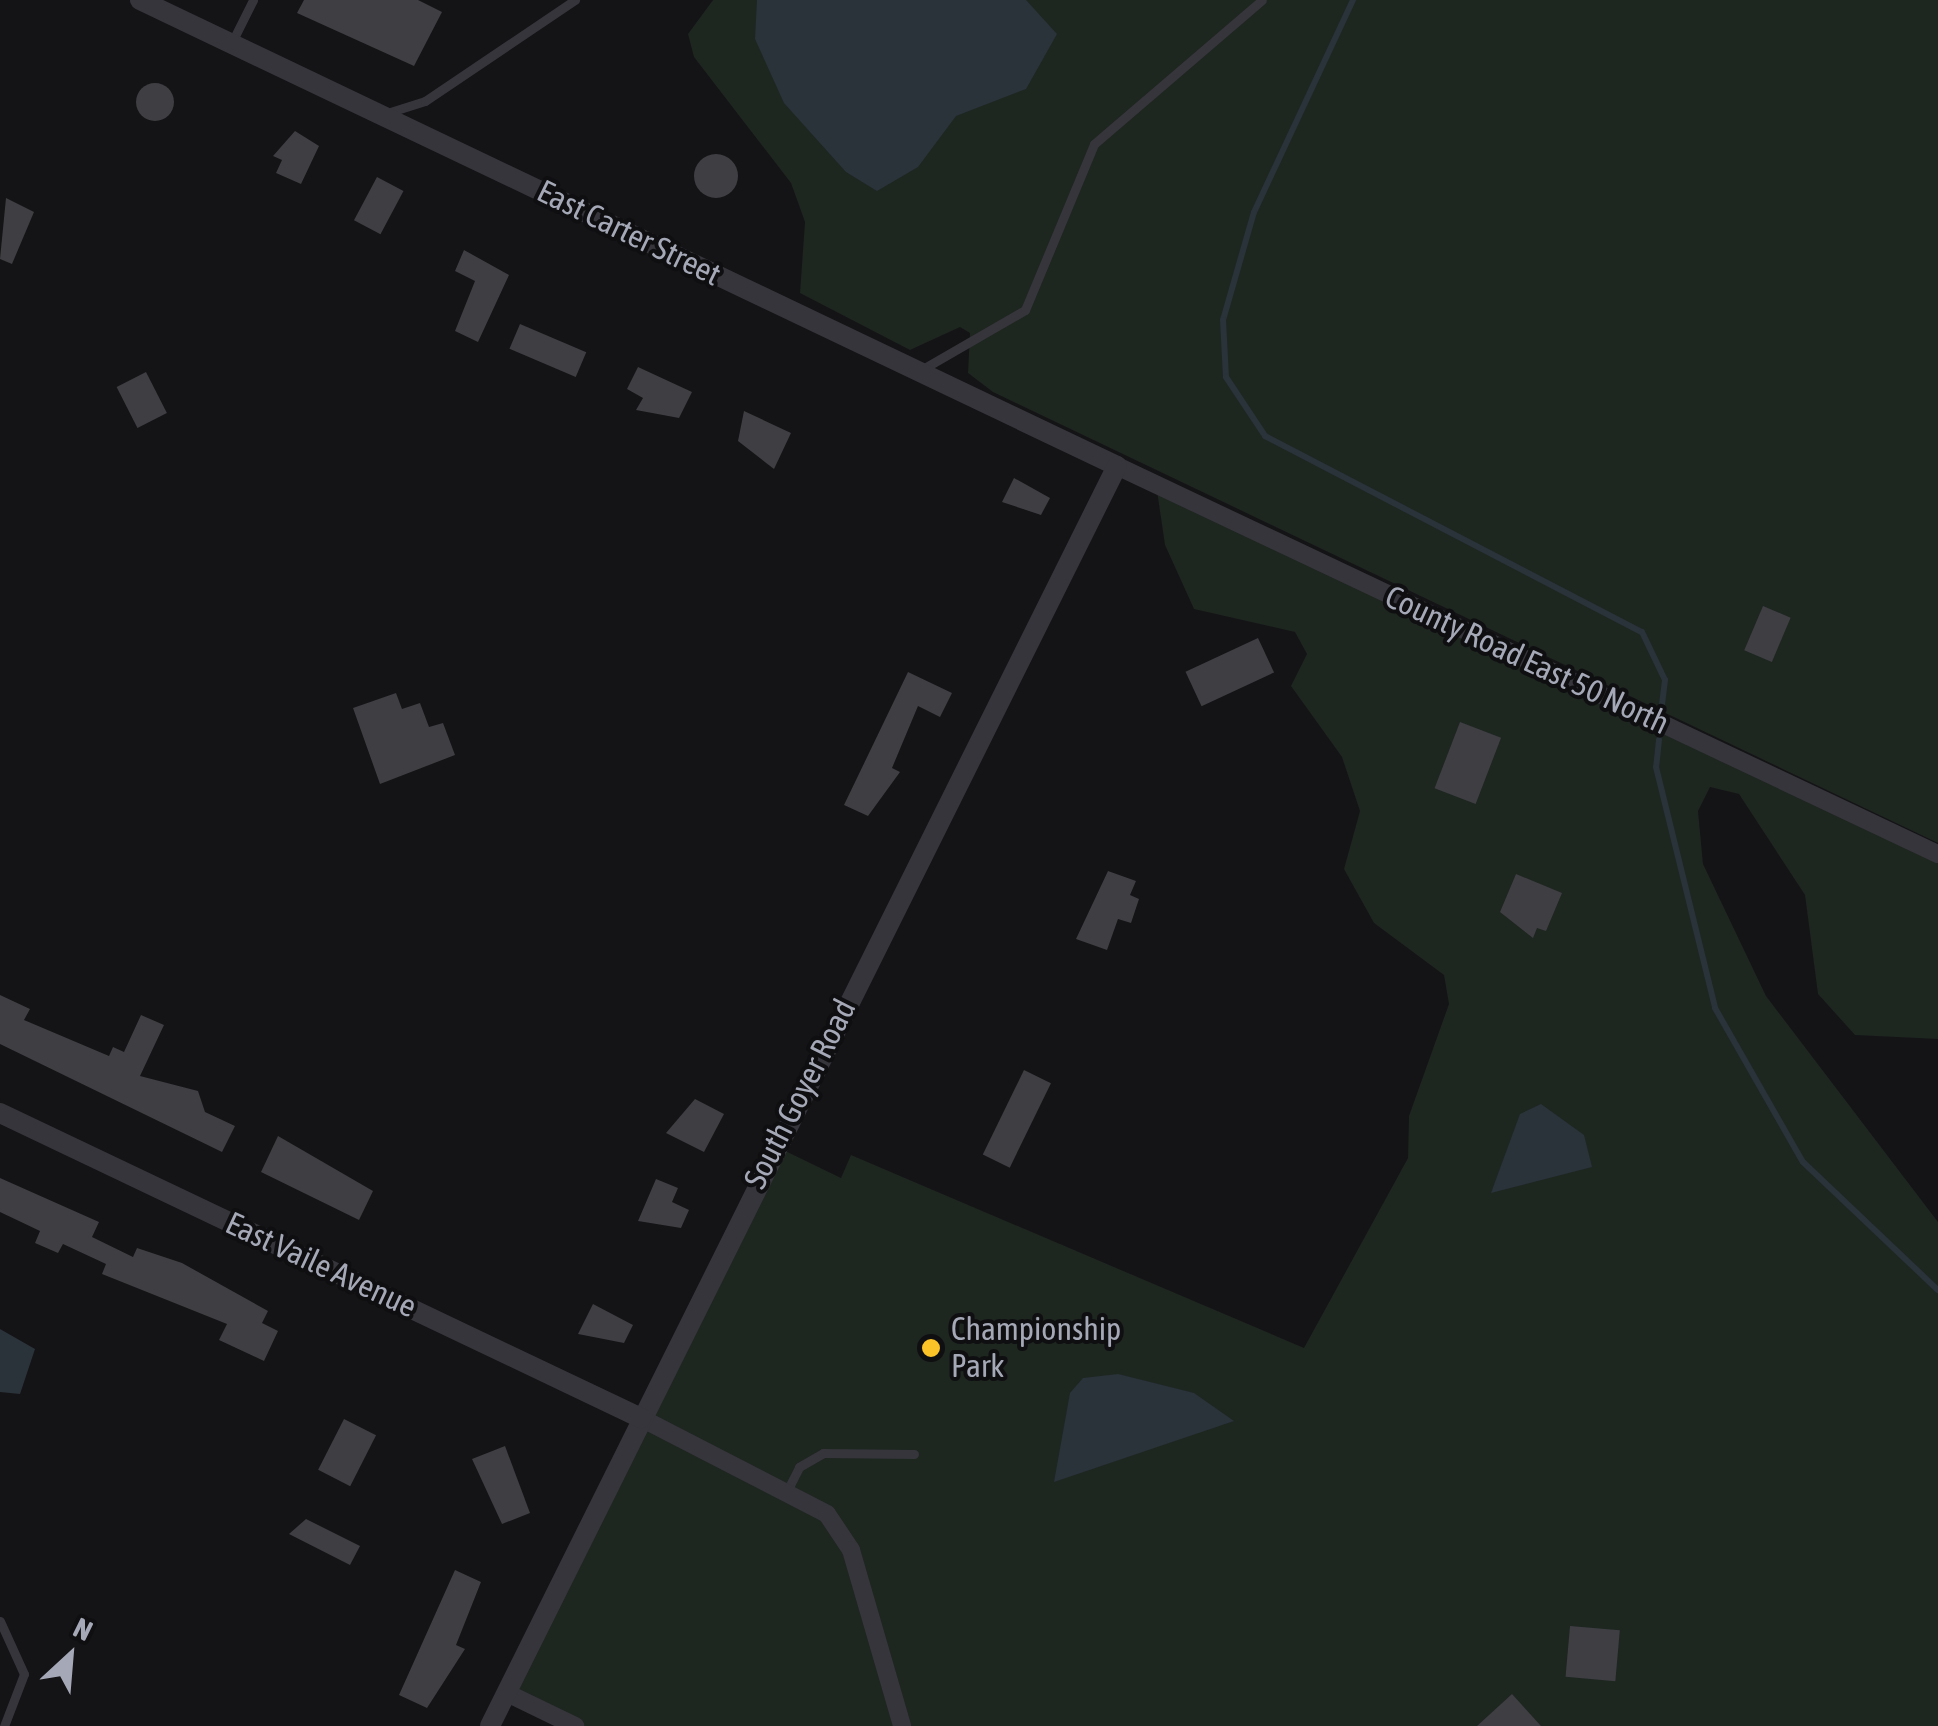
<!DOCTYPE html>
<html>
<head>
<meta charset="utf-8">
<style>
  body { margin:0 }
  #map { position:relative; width:1938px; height:1726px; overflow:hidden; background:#141416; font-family:"Asap Condensed",sans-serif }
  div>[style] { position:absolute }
  .green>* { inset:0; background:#1e2620 }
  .water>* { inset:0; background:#2a323a }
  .stream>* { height:6px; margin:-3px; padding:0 3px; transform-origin:3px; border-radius:3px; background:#2a323a }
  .building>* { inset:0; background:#3e3e43; transform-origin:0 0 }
  .round { border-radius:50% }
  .service>* { height:9px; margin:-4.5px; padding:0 4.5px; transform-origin:4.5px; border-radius:4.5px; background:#35353b }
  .minor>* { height:18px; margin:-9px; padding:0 9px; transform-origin:9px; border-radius:9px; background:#35353b }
  .tertiary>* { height:20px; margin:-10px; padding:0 10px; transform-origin:10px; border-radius:10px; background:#35353b }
  .dots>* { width:28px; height:28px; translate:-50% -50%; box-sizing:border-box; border:5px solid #0f0f11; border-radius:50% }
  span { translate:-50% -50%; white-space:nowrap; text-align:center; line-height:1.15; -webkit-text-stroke:8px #0f0f11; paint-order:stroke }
  .street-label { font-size:32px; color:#a5a9b7 }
  .poi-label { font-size:32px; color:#a5a9b7 }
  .left { translate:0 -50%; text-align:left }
  .north { position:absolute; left:20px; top:1606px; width:100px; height:100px; -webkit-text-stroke:8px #0f0f11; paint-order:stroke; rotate:26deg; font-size:28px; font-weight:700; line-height:40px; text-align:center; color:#a5a9b7 }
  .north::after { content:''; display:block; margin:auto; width:35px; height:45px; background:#a5a9b7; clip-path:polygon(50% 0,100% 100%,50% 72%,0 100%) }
</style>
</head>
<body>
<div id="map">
  <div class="green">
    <i style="clip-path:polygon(713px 0,1938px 0,1938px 843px,993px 392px,968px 373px,970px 333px,960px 327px,910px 350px,800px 293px,805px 222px,791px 183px,694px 57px,688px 34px)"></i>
    <i style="clip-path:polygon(1156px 484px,1938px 854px,1938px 1039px,1855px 1035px,1818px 994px,1805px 895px,1739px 794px,1710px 787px,1698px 811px,1703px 864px,1766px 996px,1938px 1222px,1938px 1726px,575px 1726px,507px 1693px,773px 1145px,841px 1178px,851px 1155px,1304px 1348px,1408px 1158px,1409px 1116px,1449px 1004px,1444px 975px,1374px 923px,1344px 869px,1360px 811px,1342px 757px,1291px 686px,1307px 654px,1295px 632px,1194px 609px,1165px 545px)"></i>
  </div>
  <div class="water">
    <i style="clip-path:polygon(757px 0,1026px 0,1057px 34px,1026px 89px,956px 116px,918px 167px,877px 191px,846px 172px,784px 103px,755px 39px)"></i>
    <i style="clip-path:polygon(1541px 1104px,1584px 1135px,1592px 1167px,1491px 1193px,1520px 1114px)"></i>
    <i style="clip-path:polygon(0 1329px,35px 1349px,20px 1394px,0 1392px)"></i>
    <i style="clip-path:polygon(1118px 1374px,1194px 1393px,1234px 1421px,1054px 1482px,1070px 1393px,1083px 1378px)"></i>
  </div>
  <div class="stream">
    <i style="left:1353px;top:0;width:234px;rotate:115deg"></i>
    <i style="left:1254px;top:212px;width:112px;rotate:106deg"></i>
    <i style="left:1223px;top:320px;width:57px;rotate:87deg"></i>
    <i style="left:1226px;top:377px;width:71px;rotate:56.5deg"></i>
    <i style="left:1265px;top:436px;width:425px;rotate:27.5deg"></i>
    <i style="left:1642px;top:632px;width:53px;rotate:64.4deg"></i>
    <i style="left:1665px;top:680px;width:25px;rotate:97deg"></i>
    <i style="left:1659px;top:740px;width:27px;rotate:96deg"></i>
    <i style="left:1656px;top:767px;width:248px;rotate:76.2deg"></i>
    <i style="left:1715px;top:1008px;width:177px;rotate:60.3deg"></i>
    <i style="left:1803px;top:1162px;width:186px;rotate:43.5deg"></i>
  </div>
  <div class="building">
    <i style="clip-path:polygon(304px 0,418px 0,442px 12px,414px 66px,297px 13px)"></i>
    <i class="round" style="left:136px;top:83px;width:38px;height:38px"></i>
    <i style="clip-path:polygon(295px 131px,319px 146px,301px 184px,276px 173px,282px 160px,273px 156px)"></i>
    <i class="round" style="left:694px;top:154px;width:44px;height:44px"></i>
    <i style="left:377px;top:177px;width:30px;height:49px;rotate:28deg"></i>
    <i style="clip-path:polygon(6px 198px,34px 212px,12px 264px,0 259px)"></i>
    <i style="clip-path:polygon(464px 250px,509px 275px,478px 342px,455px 331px,475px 281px,455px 271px)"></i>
    <i style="left:520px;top:324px;width:72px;height:27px;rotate:23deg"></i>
    <i style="clip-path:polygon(638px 367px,692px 392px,679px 418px,636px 410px,643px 398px,627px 389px)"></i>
    <i style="left:146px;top:372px;width:46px;height:33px;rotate:63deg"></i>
    <i style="clip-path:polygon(744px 411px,791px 433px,774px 469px,738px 441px)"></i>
    <i style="clip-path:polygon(1014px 478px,1050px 498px,1041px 515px,1002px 502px)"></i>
    <i style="left:1763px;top:606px;width:30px;height:48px;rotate:23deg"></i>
    <i style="left:1258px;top:638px;width:38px;height:80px;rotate:65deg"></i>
    <i style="clip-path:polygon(908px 672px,952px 693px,940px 717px,918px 706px,892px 768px,900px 772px,868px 816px,844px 805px)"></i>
    <i style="clip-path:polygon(396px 693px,402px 709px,420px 703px,429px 727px,443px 723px,455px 755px,380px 784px,353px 708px)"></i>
    <i style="left:1460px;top:722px;width:44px;height:71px;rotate:21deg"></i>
    <i style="clip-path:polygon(1108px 871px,1136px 881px,1130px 895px,1139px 899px,1131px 923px,1118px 919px,1107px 950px,1076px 939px)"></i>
    <i style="clip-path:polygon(1516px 874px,1562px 893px,1546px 931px,1537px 928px,1533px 938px,1500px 912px)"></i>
    <i style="clip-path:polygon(0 995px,30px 1009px,24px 1020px,109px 1056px,113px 1047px,124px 1052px,141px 1015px,164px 1025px,140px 1076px,198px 1091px,205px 1112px,235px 1126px,222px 1152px,0 1044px)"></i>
    <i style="left:1024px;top:1070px;width:30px;height:94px;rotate:26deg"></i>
    <i style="clip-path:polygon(695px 1099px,724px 1114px,704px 1152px,666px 1133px)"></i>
    <i style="clip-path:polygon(278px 1136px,373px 1191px,359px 1220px,261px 1172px)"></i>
    <i style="clip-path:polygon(0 1178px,99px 1222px,92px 1237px,133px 1257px,137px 1248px,182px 1263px,268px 1311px,262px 1323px,278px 1331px,264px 1361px,219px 1340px,227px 1324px,102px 1274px,106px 1264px,63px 1244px,58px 1253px,35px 1243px,40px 1231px,0 1212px)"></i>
    <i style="clip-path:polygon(656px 1179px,678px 1188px,672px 1202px,689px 1210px,681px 1228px,638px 1221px)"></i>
    <i style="clip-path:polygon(593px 1304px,633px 1325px,624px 1343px,578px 1334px)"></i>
    <i style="left:344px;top:1419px;width:36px;height:57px;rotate:27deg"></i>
    <i style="clip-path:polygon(505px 1446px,530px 1513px,502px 1524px,472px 1459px)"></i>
    <i style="clip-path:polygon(306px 1519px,360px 1546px,350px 1565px,289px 1534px)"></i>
    <i style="clip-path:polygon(455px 1570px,481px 1582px,456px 1645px,465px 1649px,427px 1708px,399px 1695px)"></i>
    <i style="left:1570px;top:1626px;width:50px;height:51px;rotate:5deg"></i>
    <i style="clip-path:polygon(1512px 1694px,1541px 1726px,1477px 1726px)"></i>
  </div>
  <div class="service">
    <i style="left:232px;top:42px;width:47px;rotate:-63.4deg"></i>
    <i style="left:384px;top:114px;width:43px;rotate:-17.6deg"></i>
    <i style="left:425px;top:101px;width:181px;rotate:-34deg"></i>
    <i style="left:921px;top:370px;width:120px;rotate:-30deg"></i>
    <i style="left:1025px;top:310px;width:180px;rotate:-67.4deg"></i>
    <i style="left:1094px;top:144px;width:221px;rotate:-40.6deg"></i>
    <i style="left:788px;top:1489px;width:25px;rotate:-63deg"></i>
    <i style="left:799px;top:1467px;width:28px;rotate:-30deg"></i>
    <i style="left:823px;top:1453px;width:91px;rotate:0.6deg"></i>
    <i style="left:0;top:1621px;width:58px;rotate:65.6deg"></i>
    <i style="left:24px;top:1674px;width:56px;rotate:111deg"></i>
  </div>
  <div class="minor">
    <i style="left:1117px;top:466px;width:908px;rotate:25.3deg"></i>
    <i style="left:641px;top:1418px;width:209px;rotate:27.3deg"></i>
    <i style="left:827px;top:1514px;width:43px;rotate:56.3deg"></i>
    <i style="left:851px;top:1550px;width:183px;rotate:73.8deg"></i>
    <i style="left:507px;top:1693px;width:76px;rotate:25.9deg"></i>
  </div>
  <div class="tertiary">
    <i style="left:140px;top:0;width:1082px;rotate:25.5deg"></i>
    <i style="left:1117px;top:466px;width:1407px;rotate:116.46deg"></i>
    <i style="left:0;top:1113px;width:710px;rotate:25.45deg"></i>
  </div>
  <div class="dots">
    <i style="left:931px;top:1348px;background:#fbc327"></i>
  </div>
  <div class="street-label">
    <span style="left:629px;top:233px;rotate:26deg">East Carter Street</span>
    <span style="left:1527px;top:660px;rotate:25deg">County Road East 50 North</span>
    <span style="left:800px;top:1094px;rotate:-63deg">South Goyer Road</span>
    <span style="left:321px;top:1265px;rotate:25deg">East Vaile Avenue</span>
  </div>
  <div class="poi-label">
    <span class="left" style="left:951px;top:1348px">Championship<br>Park</span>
  </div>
  <div class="north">N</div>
</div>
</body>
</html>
